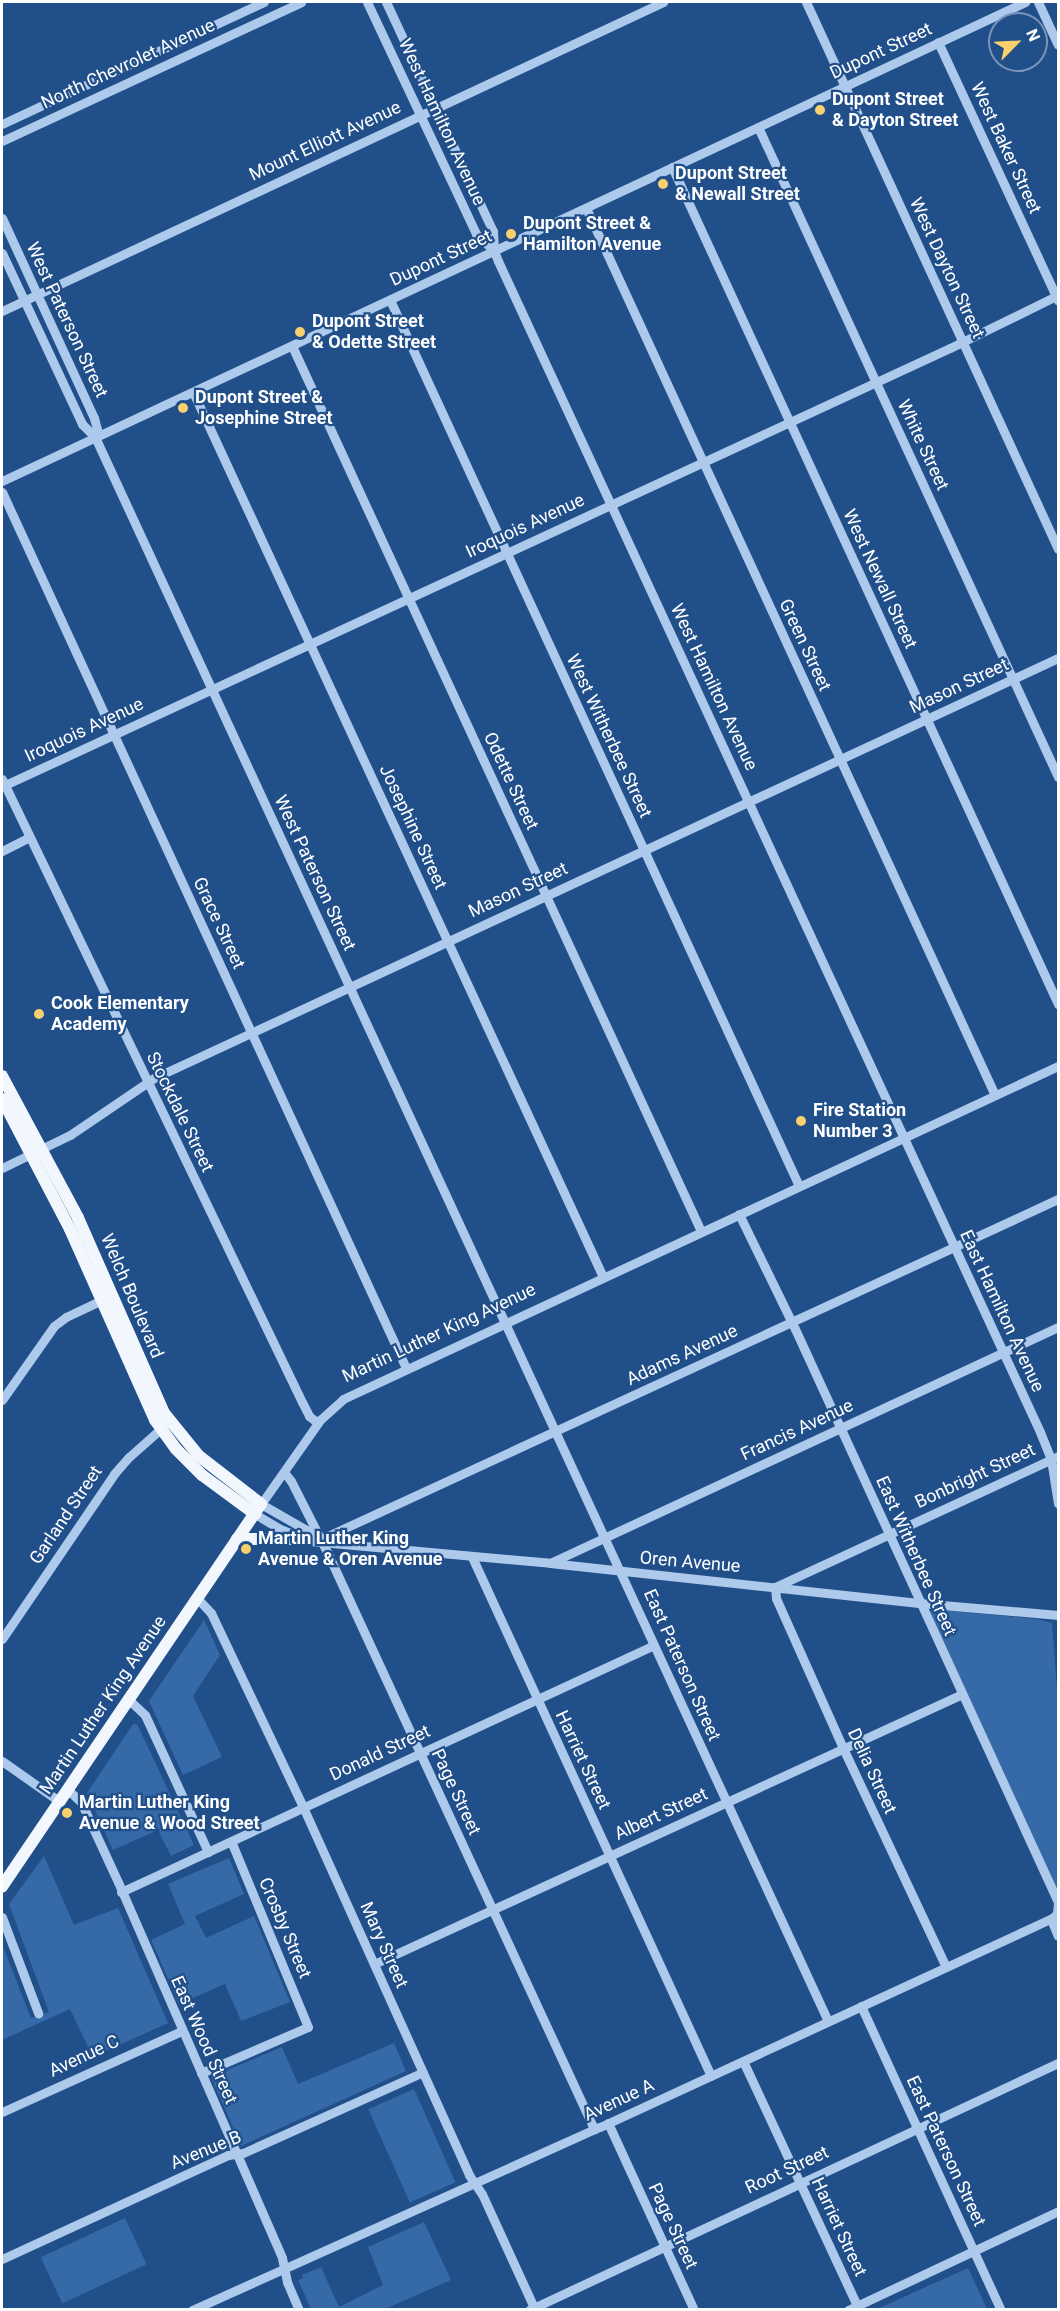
<!DOCTYPE html>
<html>
<head>
<meta charset="utf-8">
<style>
  body { margin:0 }
  #map { position:relative; width:1060px; height:2311px; overflow:hidden; background:#214f8a; font-family:Roboto,sans-serif }
  div>[style] { position:absolute }
  .green>* { inset:0; background:#3569a7; transform-origin:0 0 }
  .minor>* { height:9px; margin:-4.5px; padding:0 4.5px; transform-origin:4.5px; border-radius:4.5px; background:#adc9eb }
  .major>* { height:12px; margin:-6px; padding:0 6px; transform-origin:6px; border-radius:6px; background:#f2f7fe }
  .dots>* { width:16px; height:16px; translate:-50% -50%; box-sizing:border-box; border:3px solid #214f8a; border-radius:50% }
  span { translate:-50% -50%; white-space:nowrap; text-align:center; line-height:1.15; -webkit-text-stroke:4.5px #214f8a; paint-order:stroke }
  .street-label { font-size:18px; color:#fff }
  .poi-label { font-size:18px; color:#fff; font-weight:700 }
  .left { translate:0 -50%; text-align:left }
  .frame { position:absolute; inset:0; border:3px solid #fff; pointer-events:none }
  .north { position:absolute; left:988px; top:12px; width:60px; height:60px; box-sizing:border-box; background:#214f8a; border:2px solid #7a95b9; border-radius:50%; rotate:66deg; font-size:16px; font-weight:700; line-height:24px; text-align:center; color:#fff }
  .north::after { content:''; display:block; margin:auto; width:21px; height:27px; background:#f8d06e; clip-path:polygon(50% 0,100% 100%,50% 72%,0 100%) }
</style>
</head>
<body>
<div id="map">
  <div class="green">
    <i style="clip-path:polygon(932px 1609px,1037px 1619px,1052px 1623px,1058px 1701px,1058px 1891px,930px 1612px)"></i>
    <i style="clip-path:polygon(204px 1620px,220px 1655px,193px 1696px,222px 1757px,183px 1775px,149px 1701px)"></i>
    <i style="clip-path:polygon(133px 1724px,137px 1724px,194px 1845px,171px 1856px,158px 1830px,113px 1850px,87px 1793px)"></i>
    <i style="clip-path:polygon(44px 1856px,74px 1925px,118px 1908px,168px 2023px,93px 2057px,70px 2009px,2px 2040px,2px 1944px,31px 2018px,49px 2012px,9px 1904px)"></i>
    <i style="clip-path:polygon(229px 1858px,244px 1894px,195px 1916px,206px 1938px,254px 1916px,290px 2002px,241px 2021px,225px 1984px,179px 2004px,151px 1940px,185px 1924px,168px 1884px)"></i>
    <i style="clip-path:polygon(394px 2043px,406px 2071px,241px 2146px,211px 2077px,282px 2047px,298px 2084px)"></i>
    <i style="left:414px;top:2089px;width:102px;height:50px;rotate:66deg"></i>
    <i style="left:125px;top:2218px;width:51px;height:93px;rotate:65deg"></i>
    <i style="clip-path:polygon(424px 2222px,451px 2280px,385px 2309px,311px 2309px,298px 2280px,303px 2278px,302px 2275px,321px 2267px,339px 2307px,383px 2285px,368px 2247px)"></i>
    <i style="clip-path:polygon(968px 2268px,987px 2309px,877px 2309px)"></i>
  </div>
  <div class="minor">
    <i style="left:367px;top:2px;width:256px;rotate:64.8deg"></i>
    <i style="left:476px;top:234px;width:25px;rotate:43deg"></i>
    <i style="left:386px;top:2px;width:253px;rotate:65deg"></i>
    <i style="left:493px;top:231px;width:20px;rotate:87deg"></i>
    <i style="left:494px;top:251px;width:11px;rotate:68deg"></i>
    <i style="left:498px;top:261px;width:1290px;rotate:65.16deg"></i>
    <i style="left:1040px;top:1432px;width:29px;rotate:68deg"></i>
    <i style="left:1051px;top:1459px;width:45px;rotate:81deg"></i>
    <i style="left:806px;top:2px;width:602px;rotate:65.26deg"></i>
    <i style="left:1038px;top:2px;width:47px;rotate:65.1deg"></i>
    <i style="left:938px;top:42px;width:285px;rotate:65.1deg"></i>
    <i style="left:2px;top:124px;width:289px;rotate:-25deg"></i>
    <i style="left:758px;top:127px;width:716px;rotate:65.22deg"></i>
    <i style="left:2px;top:141px;width:330px;rotate:-24.9deg"></i>
    <i style="left:672px;top:167px;width:922px;rotate:65.24deg"></i>
    <i style="left:586px;top:208px;width:977px;rotate:65.25deg"></i>
    <i style="left:2px;top:218px;width:220px;rotate:65.3deg"></i>
    <i style="left:94px;top:418px;width:11px;rotate:75deg"></i>
    <i style="left:97px;top:429px;width:8px;rotate:104deg"></i>
    <i style="left:2px;top:253px;width:189px;rotate:64.9deg"></i>
    <i style="left:82px;top:424px;width:18px;rotate:45deg"></i>
    <i style="left:95px;top:437px;width:1745px;rotate:65.17deg"></i>
    <i style="left:390px;top:300px;width:976px;rotate:65.22deg"></i>
    <i style="left:2px;top:311px;width:730px;rotate:-25.05deg"></i>
    <i style="left:292px;top:346px;width:975px;rotate:65.2deg"></i>
    <i style="left:193px;top:392px;width:975px;rotate:65.14deg"></i>
    <i style="left:2px;top:481px;width:1130px;rotate:-25.09deg"></i>
    <i style="left:2px;top:492px;width:965px;rotate:65.24deg"></i>
    <i style="left:2px;top:779px;width:691px;rotate:64.29deg"></i>
    <i style="left:302px;top:1402px;width:16px;rotate:63deg"></i>
    <i style="left:309px;top:1416px;width:11px;rotate:38deg"></i>
    <i style="left:5px;top:785px;width:1041px;rotate:-24.82deg"></i>
    <i style="left:950px;top:348px;width:120px;rotate:-26.1deg"></i>
    <i style="left:2px;top:851px;width:31px;rotate:-27deg"></i>
    <i style="left:2px;top:1168px;width:76px;rotate:-25.9deg"></i>
    <i style="left:70px;top:1135px;width:102px;rotate:-34.2deg"></i>
    <i style="left:154px;top:1078px;width:997px;rotate:-24.92deg"></i>
    <i style="left:2px;top:1400px;width:90px;rotate:-54.9deg"></i>
    <i style="left:54px;top:1326px;width:15px;rotate:-37deg"></i>
    <i style="left:66px;top:1317px;width:44px;rotate:-25.4deg"></i>
    <i style="left:284px;top:1472px;width:11px;rotate:52deg"></i>
    <i style="left:291px;top:1481px;width:82px;rotate:63.1deg"></i>
    <i style="left:328px;top:1554px;width:634px;rotate:65.17deg"></i>
    <i style="left:255px;top:1514px;width:29px;rotate:31deg"></i>
    <i style="left:280px;top:1529px;width:32px;rotate:22deg"></i>
    <i style="left:310px;top:1541px;width:241px;rotate:5.2deg"></i>
    <i style="left:550px;top:1563px;width:371px;rotate:6.2deg"></i>
    <i style="left:919px;top:1603px;width:140px;rotate:4.9deg"></i>
    <i style="left:319px;top:1540px;width:12px;rotate:-138deg"></i>
    <i style="left:310px;top:1532px;width:56px;rotate:-150.3deg"></i>
    <i style="left:261px;top:1504px;width:103px;rotate:-54.9deg"></i>
    <i style="left:320px;top:1420px;width:31px;rotate:-42deg"></i>
    <i style="left:343px;top:1399px;width:789px;rotate:-24.97deg"></i>
    <i style="left:319px;top:1540px;width:814px;rotate:-24.77deg"></i>
    <i style="left:472px;top:1557px;width:571px;rotate:65.27deg"></i>
    <i style="left:550px;top:1563px;width:560px;rotate:-24.92deg"></i>
    <i style="left:197px;top:1598px;width:21px;rotate:47deg"></i>
    <i style="left:211px;top:1613px;width:215px;rotate:64.6deg"></i>
    <i style="left:303px;top:1807px;width:404px;rotate:65.7deg"></i>
    <i style="left:469px;top:2175px;width:23px;rotate:56deg"></i>
    <i style="left:482px;top:2194px;width:128px;rotate:65.4deg"></i>
    <i style="left:2px;top:1639px;width:199px;rotate:-55.8deg"></i>
    <i style="left:114px;top:1474px;width:23px;rotate:-49deg"></i>
    <i style="left:129px;top:1457px;width:48px;rotate:-41.6deg"></i>
    <i style="left:128px;top:1699px;width:23px;rotate:43deg"></i>
    <i style="left:145px;top:1715px;width:151px;rotate:65.3deg"></i>
    <i style="left:2px;top:1761px;width:70px;rotate:35.1deg"></i>
    <i style="left:67px;top:1789px;width:19px;rotate:43deg"></i>
    <i style="left:81px;top:1802px;width:88px;rotate:65.2deg"></i>
    <i style="left:118px;top:1882px;width:410px;rotate:66.4deg"></i>
    <i style="left:282px;top:2258px;width:25px;rotate:78deg"></i>
    <i style="left:287px;top:2282px;width:30px;rotate:67deg"></i>
    <i style="left:121px;top:1892px;width:587px;rotate:-24.86deg"></i>
    <i style="left:2px;top:1917px;width:103px;rotate:69.4deg"></i>
    <i style="left:1051px;top:1919px;width:18px;rotate:68deg"></i>
    <i style="left:374px;top:1964px;width:647px;rotate:-24.66deg"></i>
    <i style="left:946px;top:1967px;width:242px;rotate:-115.2deg"></i>
    <i style="left:843px;top:1748px;width:164px;rotate:-114.1deg"></i>
    <i style="left:776px;top:1598px;width:11px;rotate:-95deg"></i>
    <i style="left:775px;top:1587px;width:312px;rotate:-24.8deg"></i>
    <i style="left:861px;top:2006px;width:335px;rotate:65.3deg"></i>
    <i style="left:743px;top:2061px;width:275px;rotate:65deg"></i>
    <i style="left:201px;top:2073px;width:116px;rotate:-23.3deg"></i>
    <i style="left:308px;top:2027px;width:201px;rotate:-112.5deg"></i>
    <i style="left:2px;top:2112px;width:196px;rotate:-24.3deg"></i>
    <i style="left:608px;top:2123px;width:206px;rotate:65.3deg"></i>
    <i style="left:2px;top:2259px;width:249px;rotate:-24.7deg"></i>
    <i style="left:228px;top:2155px;width:15px;rotate:-8deg"></i>
    <i style="left:243px;top:2153px;width:197px;rotate:-24.2deg"></i>
    <i style="left:192px;top:2310px;width:447px;rotate:-24.2deg"></i>
    <i style="left:600px;top:2127px;width:497px;rotate:-24.8deg"></i>
    <i style="left:1051px;top:1919px;width:8px;rotate:-40deg"></i>
    <i style="left:1057px;top:1914px;width:12px;rotate:-85deg"></i>
    <i style="left:1058px;top:1902px;width:630px;rotate:-114.65deg"></i>
    <i style="left:795px;top:1329px;width:128px;rotate:-116deg"></i>
    <i style="left:529px;top:2310px;width:584px;rotate:-25.03deg"></i>
    <i style="left:848px;top:2310px;width:232px;rotate:-25.2deg"></i>
  </div>
  <div class="major">
    <i style="left:2px;top:1076px;width:161px;rotate:61.8deg"></i>
    <i style="left:78px;top:1218px;width:213px;rotate:66.2deg"></i>
    <i style="left:164px;top:1413px;width:55px;rotate:50.9deg"></i>
    <i style="left:199px;top:1456px;width:78px;rotate:37.7deg"></i>
    <i style="left:261px;top:1504px;width:462px;rotate:124.1deg"></i>
    <i style="left:2px;top:1099px;width:147px;rotate:62.4deg"></i>
    <i style="left:70px;top:1229px;width:209px;rotate:66deg"></i>
    <i style="left:155px;top:1420px;width:36px;rotate:54deg"></i>
    <i style="left:176px;top:1449px;width:37px;rotate:45deg"></i>
    <i style="left:202px;top:1475px;width:66px;rotate:36.3deg"></i>
    <i style="left:237px;top:1539px;width:67px"></i>
  </div>
  <div class="dots">
    <i style="left:820px;top:110px;background:#f8d06e"></i>
    <i style="left:663px;top:184px;background:#f8d06e"></i>
    <i style="left:511px;top:234px;background:#f8d06e"></i>
    <i style="left:300px;top:332px;background:#f8d06e"></i>
    <i style="left:183px;top:408px;background:#f8d06e"></i>
    <i style="left:39px;top:1014px;background:#f8d06e"></i>
    <i style="left:801px;top:1121px;background:#f8d06e"></i>
    <i style="left:246px;top:1549px;background:#f8d06e"></i>
    <i style="left:67px;top:1813px;background:#f8d06e"></i>
  </div>
  <div class="street-label">
    <span style="left:881px;top:51px;rotate:-25deg">Dupont Street</span>
    <span style="left:128px;top:64px;rotate:-25deg">North Chevrolet Avenue</span>
    <span style="left:442px;top:122px;rotate:65deg">West Hamilton Avenue</span>
    <span style="left:325px;top:141px;rotate:-25deg">Mount Elliott Avenue</span>
    <span style="left:1006px;top:148px;rotate:65deg">West Baker Street</span>
    <span style="left:441px;top:258px;rotate:-25deg">Dupont Street</span>
    <span style="left:947px;top:268px;rotate:65deg">West Dayton Street</span>
    <span style="left:67px;top:320px;rotate:65deg">West Paterson Street</span>
    <span style="left:923px;top:445px;rotate:65deg">White Street</span>
    <span style="left:525px;top:526px;rotate:-25deg">Iroquois Avenue</span>
    <span style="left:880px;top:579px;rotate:65deg">West Newall Street</span>
    <span style="left:805px;top:645px;rotate:65deg">Green Street</span>
    <span style="left:959px;top:686px;rotate:-25deg">Mason Street</span>
    <span style="left:714px;top:687px;rotate:65deg">West Hamilton Avenue</span>
    <span style="left:84px;top:730px;rotate:-25deg">Iroquois Avenue</span>
    <span style="left:609px;top:736px;rotate:65deg">West Witherbee Street</span>
    <span style="left:511px;top:781px;rotate:65deg">Odette Street</span>
    <span style="left:413px;top:827px;rotate:65deg">Josephine Street</span>
    <span style="left:315px;top:873px;rotate:65deg">West Paterson Street</span>
    <span style="left:518px;top:890px;rotate:-25deg">Mason Street</span>
    <span style="left:219px;top:923px;rotate:65deg">Grace Street</span>
    <span style="left:180px;top:1112px;rotate:64deg">Stockdale Street</span>
    <span style="left:132px;top:1296px;rotate:67deg">Welch Boulevard</span>
    <span style="left:1002px;top:1311px;rotate:65deg">East Hamilton Avenue</span>
    <span style="left:439px;top:1333px;rotate:-25deg">Martin Luther King Avenue</span>
    <span style="left:682px;top:1355px;rotate:-25deg">Adams Avenue</span>
    <span style="left:797px;top:1430px;rotate:-25deg">Francis Avenue</span>
    <span style="left:975px;top:1476px;rotate:-25deg">Bonbright Street</span>
    <span style="left:66px;top:1515px;rotate:-56deg">Garland Street</span>
    <span style="left:916px;top:1556px;rotate:66deg">East Witherbee Street</span>
    <span style="left:690px;top:1562px;rotate:5deg">Oren Avenue</span>
    <span style="left:682px;top:1665px;rotate:66deg">East Paterson Street</span>
    <span style="left:103px;top:1705px;rotate:-56deg">Martin Luther King Avenue</span>
    <span style="left:380px;top:1753px;rotate:-25deg">Donald Street</span>
    <span style="left:583px;top:1760px;rotate:65deg">Harriet Street</span>
    <span style="left:872px;top:1771px;rotate:65deg">Delia Street</span>
    <span style="left:456px;top:1792px;rotate:65deg">Page Street</span>
    <span style="left:661px;top:1814px;rotate:-25deg">Albert Street</span>
    <span style="left:285px;top:1928px;rotate:67deg">Crosby Street</span>
    <span style="left:384px;top:1945px;rotate:66deg">Mary Street</span>
    <span style="left:204px;top:2040px;rotate:66deg">East Wood Street</span>
    <span style="left:84px;top:2056px;rotate:-25deg">Avenue C</span>
    <span style="left:619px;top:2100px;rotate:-25deg">Avenue A</span>
    <span style="left:206px;top:2150px;rotate:-22deg">Avenue B</span>
    <span style="left:946px;top:2151px;rotate:65deg">East Paterson Street</span>
    <span style="left:787px;top:2170px;rotate:-25deg">Root Street</span>
    <span style="left:673px;top:2226px;rotate:65deg">Page Street</span>
    <span style="left:839px;top:2227px;rotate:65deg">Harriet Street</span>
  </div>
  <div class="poi-label">
    <span class="left" style="left:832px;top:110px">Dupont Street<br>&amp; Dayton Street</span>
    <span class="left" style="left:675px;top:184px">Dupont Street<br>&amp; Newall Street</span>
    <span class="left" style="left:523px;top:234px">Dupont Street &amp;<br>Hamilton Avenue</span>
    <span class="left" style="left:312px;top:332px">Dupont Street<br>&amp; Odette Street</span>
    <span class="left" style="left:195px;top:408px">Dupont Street &amp;<br>Josephine Street</span>
    <span class="left" style="left:51px;top:1014px">Cook Elementary<br>Academy</span>
    <span class="left" style="left:813px;top:1121px">Fire Station<br>Number 3</span>
    <span class="left" style="left:258px;top:1549px">Martin Luther King<br>Avenue &amp; Oren Avenue</span>
    <span class="left" style="left:79px;top:1813px">Martin Luther King<br>Avenue &amp; Wood Street</span>
  </div>
  <div class="frame"></div>
  <div class="north">N</div>
</div>
</body>
</html>
